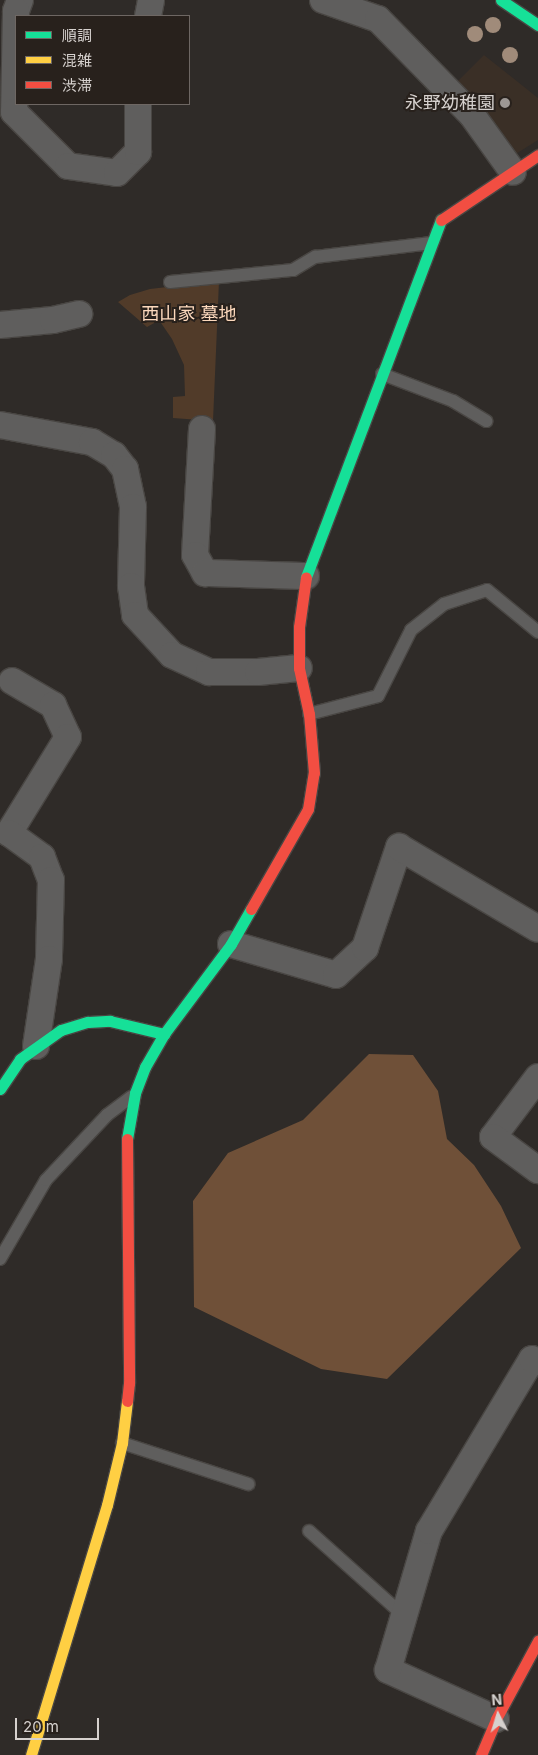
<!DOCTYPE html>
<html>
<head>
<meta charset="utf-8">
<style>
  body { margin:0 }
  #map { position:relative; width:538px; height:1755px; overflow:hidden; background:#2f2b28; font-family:Inter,"Noto Sans JP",sans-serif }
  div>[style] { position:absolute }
  .built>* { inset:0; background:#3a2f26 }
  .green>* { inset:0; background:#513b29 }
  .forest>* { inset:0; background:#6f5038 }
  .roads { filter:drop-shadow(1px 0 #494643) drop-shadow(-1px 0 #494643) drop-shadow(0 1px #494643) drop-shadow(0 -1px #494643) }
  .lane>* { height:12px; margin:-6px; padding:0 6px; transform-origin:6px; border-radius:6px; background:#5f5e5d }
  .street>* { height:26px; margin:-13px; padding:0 13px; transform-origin:13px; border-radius:13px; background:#5f5e5d }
  .fast>* { height:11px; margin:-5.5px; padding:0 5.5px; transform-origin:5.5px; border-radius:5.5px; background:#16e098 }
  .slow>* { height:11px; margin:-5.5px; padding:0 5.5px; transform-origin:5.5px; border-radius:5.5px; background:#ffcf43 }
  .jam>* { height:11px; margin:-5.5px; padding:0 5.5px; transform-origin:5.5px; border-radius:5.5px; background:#f24e42 }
  .trees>* { width:16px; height:16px; margin:-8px; border-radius:50%; background:#a08b7a }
  .dots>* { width:14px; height:14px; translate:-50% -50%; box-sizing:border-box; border:2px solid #28211c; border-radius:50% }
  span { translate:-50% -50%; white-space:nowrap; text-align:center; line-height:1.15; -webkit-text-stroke:4px #28211c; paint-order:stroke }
  .poi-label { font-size:18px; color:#d6d1ce }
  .right { translate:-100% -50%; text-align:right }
  .park-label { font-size:18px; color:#fdd9bd }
  .legend { position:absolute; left:15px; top:15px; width:175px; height:90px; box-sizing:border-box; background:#28211c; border:1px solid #6e6763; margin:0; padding:6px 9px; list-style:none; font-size:15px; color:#d6d1ce }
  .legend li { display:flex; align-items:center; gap:10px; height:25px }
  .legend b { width:25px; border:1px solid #6e6763 }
  .north { position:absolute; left:473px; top:1690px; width:50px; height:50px; -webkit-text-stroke:4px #28211c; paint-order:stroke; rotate:355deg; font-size:14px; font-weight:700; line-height:20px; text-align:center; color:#d6d1ce }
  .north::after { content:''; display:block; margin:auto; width:18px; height:22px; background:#d6d1ce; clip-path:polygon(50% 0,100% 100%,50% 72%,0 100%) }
  .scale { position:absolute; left:15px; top:1718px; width:84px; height:22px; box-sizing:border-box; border:2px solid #d6d1ce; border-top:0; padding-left:6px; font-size:15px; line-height:18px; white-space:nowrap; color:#d6d1ce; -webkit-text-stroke:4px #28211c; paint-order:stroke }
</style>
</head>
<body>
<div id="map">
  <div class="built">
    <i style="clip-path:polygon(484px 55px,538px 98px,538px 140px,511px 157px,455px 84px)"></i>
  </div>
  <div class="green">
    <i style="clip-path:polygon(219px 281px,213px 421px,173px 418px,173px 397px,185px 396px,184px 365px,172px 339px,161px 323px,156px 322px,147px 327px,118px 302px,130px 295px,150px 289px)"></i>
  </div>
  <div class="forest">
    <i style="clip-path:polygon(369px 1054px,413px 1055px,438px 1091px,447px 1139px,474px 1165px,501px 1206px,521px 1248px,387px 1379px,321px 1369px,194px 1307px,193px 1201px,228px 1153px,303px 1120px)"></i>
  </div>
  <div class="roads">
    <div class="lane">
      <i style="left:170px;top:282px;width:124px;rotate:-5.6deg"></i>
      <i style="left:293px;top:270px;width:26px;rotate:-31deg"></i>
      <i style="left:315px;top:257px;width:117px;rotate:-6.9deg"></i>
      <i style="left:382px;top:374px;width:76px;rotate:20.8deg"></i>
      <i style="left:453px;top:401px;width:39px;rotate:31deg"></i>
      <i style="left:309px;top:714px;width:71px;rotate:-14.6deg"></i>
      <i style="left:378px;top:696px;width:74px;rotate:-63.4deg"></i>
      <i style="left:411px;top:630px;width:42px;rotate:-38.2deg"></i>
      <i style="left:444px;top:604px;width:45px;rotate:-18deg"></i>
      <i style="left:487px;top:590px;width:66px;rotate:39.5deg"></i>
      <i style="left:0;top:1259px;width:91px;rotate:-59.8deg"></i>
      <i style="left:46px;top:1180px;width:89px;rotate:-46.8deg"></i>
      <i style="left:107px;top:1115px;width:30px;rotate:-37deg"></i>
      <i style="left:122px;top:1443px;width:133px;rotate:18deg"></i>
      <i style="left:309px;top:1531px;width:127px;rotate:41.8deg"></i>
    </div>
    <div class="street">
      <i style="left:20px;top:0;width:12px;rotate:110deg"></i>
      <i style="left:16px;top:11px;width:101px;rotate:91.1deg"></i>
      <i style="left:14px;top:112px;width:76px;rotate:45deg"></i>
      <i style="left:68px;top:166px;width:49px;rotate:8.1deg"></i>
      <i style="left:117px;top:173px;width:30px;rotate:-45deg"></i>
      <i style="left:138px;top:152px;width:48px;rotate:-90deg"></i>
      <i style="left:323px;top:0;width:58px;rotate:19.1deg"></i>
      <i style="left:378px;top:19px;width:134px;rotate:45.6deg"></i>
      <i style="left:472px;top:115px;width:70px;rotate:54.3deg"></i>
      <i style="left:148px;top:16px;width:16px;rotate:-79deg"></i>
      <i style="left:0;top:325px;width:53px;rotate:-5.4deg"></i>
      <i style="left:53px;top:320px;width:27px;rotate:-13deg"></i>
      <i style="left:0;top:425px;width:94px;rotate:10.5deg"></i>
      <i style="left:92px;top:442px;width:26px;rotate:31deg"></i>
      <i style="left:114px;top:455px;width:18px;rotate:52deg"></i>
      <i style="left:125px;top:469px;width:39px;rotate:78deg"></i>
      <i style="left:133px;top:507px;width:79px;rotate:91.5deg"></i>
      <i style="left:131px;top:586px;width:29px;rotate:82deg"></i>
      <i style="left:135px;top:615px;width:54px;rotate:47.2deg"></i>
      <i style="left:172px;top:655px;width:41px;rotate:24.7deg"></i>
      <i style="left:209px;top:672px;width:49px"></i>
      <i style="left:258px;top:672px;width:41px;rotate:-5.6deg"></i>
      <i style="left:202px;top:429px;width:126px;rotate:93.2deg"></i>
      <i style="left:195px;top:555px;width:21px;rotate:61deg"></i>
      <i style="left:205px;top:573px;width:101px;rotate:1.7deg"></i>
      <i style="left:12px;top:681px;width:48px;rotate:30.3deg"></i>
      <i style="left:53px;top:705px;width:35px;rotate:65deg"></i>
      <i style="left:68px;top:737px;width:113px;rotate:121.6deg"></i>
      <i style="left:9px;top:833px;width:41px;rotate:36deg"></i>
      <i style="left:42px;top:857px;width:25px;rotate:69deg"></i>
      <i style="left:51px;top:880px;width:79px;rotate:91.5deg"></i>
      <i style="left:49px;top:959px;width:88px;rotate:98.5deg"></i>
      <i style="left:231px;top:944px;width:109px;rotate:16.4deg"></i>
      <i style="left:336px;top:975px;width:40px;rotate:-43deg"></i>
      <i style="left:365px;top:948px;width:107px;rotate:-71.4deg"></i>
      <i style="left:399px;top:847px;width:161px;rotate:30.5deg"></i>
      <i style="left:538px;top:1077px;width:75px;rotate:126.9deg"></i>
      <i style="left:493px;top:1137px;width:56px;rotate:36.3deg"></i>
      <i style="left:496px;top:1719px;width:119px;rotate:-155.6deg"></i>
      <i style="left:388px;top:1670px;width:145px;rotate:-73.6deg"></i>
      <i style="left:429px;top:1531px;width:200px;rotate:-59.1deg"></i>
      <i style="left:532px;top:1359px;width:7px;rotate:27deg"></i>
    </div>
    <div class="fast">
      <i style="left:501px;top:0;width:45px;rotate:34deg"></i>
      <i style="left:306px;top:577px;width:382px;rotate:-69.3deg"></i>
      <i style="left:0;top:1089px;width:36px;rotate:-56deg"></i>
      <i style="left:20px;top:1059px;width:50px;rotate:-35.3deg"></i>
      <i style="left:61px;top:1030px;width:28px;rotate:-17deg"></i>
      <i style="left:88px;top:1022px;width:22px;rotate:-3deg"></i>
      <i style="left:110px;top:1021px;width:56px;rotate:13.5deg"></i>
      <i style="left:127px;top:1139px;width:47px;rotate:-80.1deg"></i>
      <i style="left:135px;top:1093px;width:28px;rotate:-69deg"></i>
      <i style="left:145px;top:1067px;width:38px;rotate:-60deg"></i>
      <i style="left:164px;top:1034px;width:112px;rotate:-53.3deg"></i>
      <i style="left:231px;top:944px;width:40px;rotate:-60.3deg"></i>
    </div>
    <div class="slow">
      <i style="left:31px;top:1755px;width:261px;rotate:-73.1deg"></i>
      <i style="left:107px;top:1505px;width:64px;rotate:-76.4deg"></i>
      <i style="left:122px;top:1443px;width:42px;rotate:-83.2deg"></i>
    </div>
    <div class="jam">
      <i style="left:441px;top:220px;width:117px;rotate:-33.8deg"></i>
      <i style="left:251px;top:909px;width:115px;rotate:-60.3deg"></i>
      <i style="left:308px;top:809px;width:36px;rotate:-81deg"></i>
      <i style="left:314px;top:773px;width:59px;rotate:-94.8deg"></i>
      <i style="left:309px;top:714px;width:47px;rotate:-102.3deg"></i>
      <i style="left:299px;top:668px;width:41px;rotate:-90deg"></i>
      <i style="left:299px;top:627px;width:50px;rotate:-82deg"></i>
      <i style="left:127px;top:1139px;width:244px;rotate:89.5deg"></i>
      <i style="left:129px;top:1383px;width:18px;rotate:96deg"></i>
      <i style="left:481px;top:1755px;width:39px;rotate:-67deg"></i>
      <i style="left:496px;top:1719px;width:89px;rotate:-61.7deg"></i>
    </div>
  </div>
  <div class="trees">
    <i style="left:493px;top:25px"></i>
    <i style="left:475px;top:34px"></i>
    <i style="left:510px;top:55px"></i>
  </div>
  <div class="dots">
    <i style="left:505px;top:103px;background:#9c9794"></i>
  </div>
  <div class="poi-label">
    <span class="right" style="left:495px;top:103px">永野幼稚園</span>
  </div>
  <div class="park-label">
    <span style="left:189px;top:314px">西山家 墓地</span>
  </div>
  <ul class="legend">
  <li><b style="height:6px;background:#16e098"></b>順調</li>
  <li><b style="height:6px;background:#ffcf43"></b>混雑</li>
  <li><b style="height:6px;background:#f24e42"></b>渋滞</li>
  </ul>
  <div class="north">N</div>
  <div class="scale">20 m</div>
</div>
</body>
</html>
